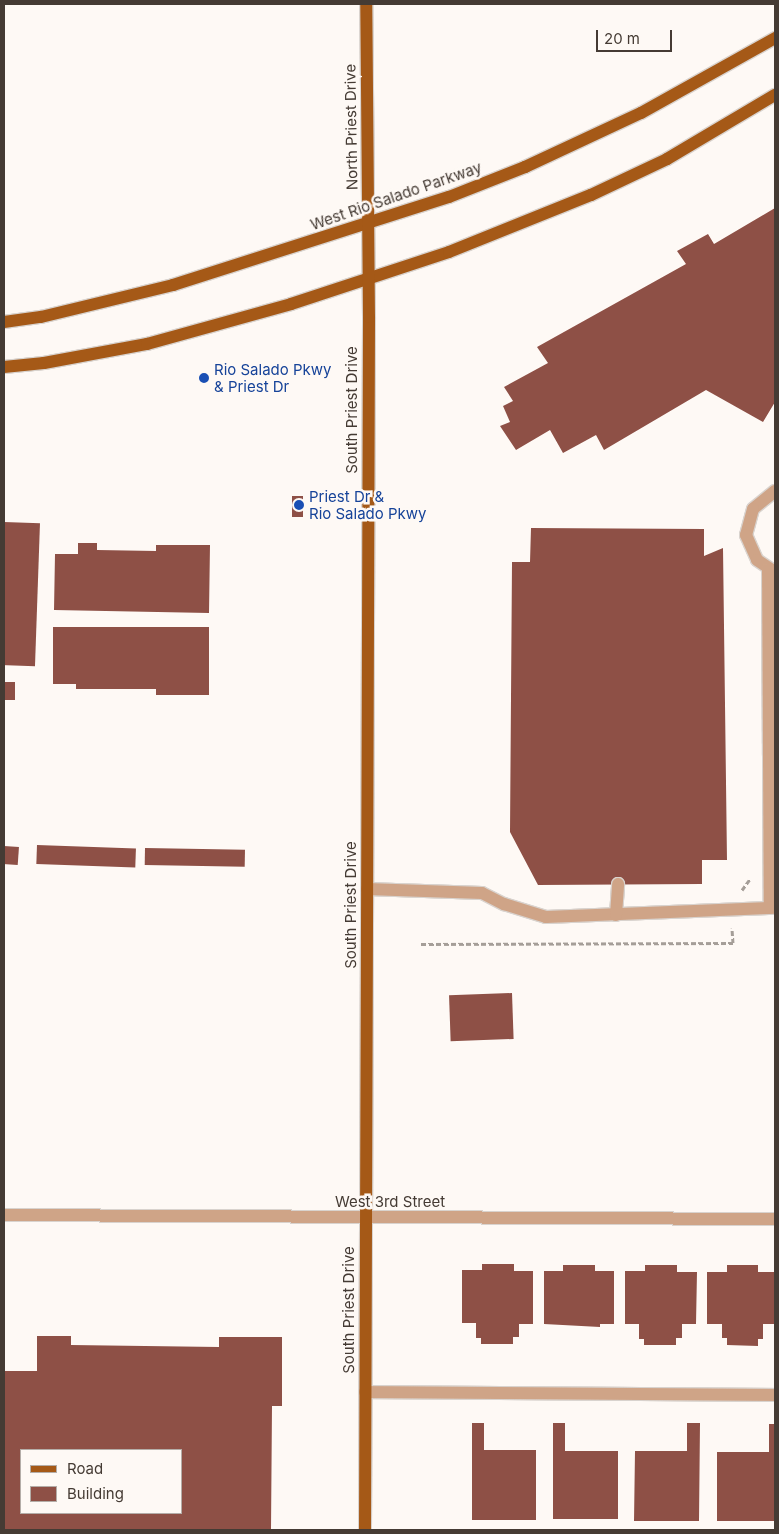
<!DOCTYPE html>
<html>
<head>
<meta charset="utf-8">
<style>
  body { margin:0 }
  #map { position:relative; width:779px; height:1534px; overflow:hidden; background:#fef9f5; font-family:Inter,sans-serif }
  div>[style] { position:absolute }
  .building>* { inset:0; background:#8e5046; transform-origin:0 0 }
  .path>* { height:3px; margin-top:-1.5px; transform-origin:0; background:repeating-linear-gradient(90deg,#a59e98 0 5px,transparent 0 7.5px) }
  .roads { filter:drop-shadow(1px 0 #d9d3ce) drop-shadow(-1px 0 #d9d3ce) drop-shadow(0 1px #d9d3ce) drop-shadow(0 -1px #d9d3ce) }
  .minor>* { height:12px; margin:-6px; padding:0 6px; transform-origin:6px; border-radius:6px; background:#cfa487 }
  .major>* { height:12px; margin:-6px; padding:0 6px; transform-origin:6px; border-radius:6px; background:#a55917 }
  .dots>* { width:14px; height:14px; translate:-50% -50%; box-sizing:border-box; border:2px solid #fef9f5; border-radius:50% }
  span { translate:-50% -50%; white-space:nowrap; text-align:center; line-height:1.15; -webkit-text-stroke:5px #fef9f5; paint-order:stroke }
  .street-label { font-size:15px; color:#453b34 }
  .transit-label { font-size:15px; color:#164399 }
  .left { translate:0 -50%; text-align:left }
  .frame { position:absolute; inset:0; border:5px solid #453b34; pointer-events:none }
  .legend { position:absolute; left:20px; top:1449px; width:162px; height:65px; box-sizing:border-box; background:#fef9f5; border:1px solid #b4ada8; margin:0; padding:6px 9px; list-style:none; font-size:15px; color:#453b34 }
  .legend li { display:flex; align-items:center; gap:10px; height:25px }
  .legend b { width:25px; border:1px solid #b4ada8 }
  .scale { position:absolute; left:596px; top:30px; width:76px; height:22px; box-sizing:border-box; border:2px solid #453b34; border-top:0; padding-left:6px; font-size:15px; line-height:18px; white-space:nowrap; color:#453b34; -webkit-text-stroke:4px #fef9f5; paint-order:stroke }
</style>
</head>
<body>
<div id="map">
  <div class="building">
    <i style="clip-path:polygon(775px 208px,775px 402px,763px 422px,706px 390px,604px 450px,596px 435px,563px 453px,550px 430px,516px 450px,500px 426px,510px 422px,503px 406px,513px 401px,504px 387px,548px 363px,537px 347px,686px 264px,677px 251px,708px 234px,714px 244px)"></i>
    <i style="left:292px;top:496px;width:11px;height:21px"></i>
    <i style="left:4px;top:522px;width:36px;height:143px;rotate:2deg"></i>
    <i style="clip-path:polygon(531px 528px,704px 529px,704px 556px,723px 548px,727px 860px,702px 860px,702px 884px,538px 885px,510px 832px,512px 562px,530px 562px)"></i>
    <i style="clip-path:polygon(78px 543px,97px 543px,97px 550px,156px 551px,156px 545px,210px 545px,209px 613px,54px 610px,55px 554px,78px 554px)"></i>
    <i style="clip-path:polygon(53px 627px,209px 627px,209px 695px,156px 695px,156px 689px,76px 689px,76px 684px,53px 684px)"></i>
    <i style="left:4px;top:682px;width:11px;height:18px"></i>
    <i style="left:37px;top:845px;width:99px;height:19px;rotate:2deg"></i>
    <i style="left:4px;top:846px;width:15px;height:18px;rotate:4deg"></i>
    <i style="left:145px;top:848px;width:100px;height:17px;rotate:1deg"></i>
    <i style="left:512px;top:993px;width:46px;height:63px;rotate:88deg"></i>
    <i style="clip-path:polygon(482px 1264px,514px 1264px,514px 1271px,533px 1271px,533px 1324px,519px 1324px,519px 1337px,513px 1337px,513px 1344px,481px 1344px,481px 1338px,476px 1338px,476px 1323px,462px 1323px,462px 1270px,482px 1270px)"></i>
    <i style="clip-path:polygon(563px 1265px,595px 1265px,595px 1271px,614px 1271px,614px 1324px,600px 1324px,600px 1327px,544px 1324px,544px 1271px,563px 1271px)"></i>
    <i style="clip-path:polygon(645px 1265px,677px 1265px,677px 1272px,697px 1272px,696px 1324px,682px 1324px,682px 1338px,676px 1338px,676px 1345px,644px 1345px,644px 1339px,639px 1339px,639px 1324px,625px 1324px,625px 1271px,645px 1271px)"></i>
    <i style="clip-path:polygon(727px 1265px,758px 1265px,758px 1272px,775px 1272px,775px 1324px,763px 1324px,763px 1339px,758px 1339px,758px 1346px,727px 1345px,727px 1338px,722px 1338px,722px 1324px,707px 1324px,707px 1272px,727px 1272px)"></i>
    <i style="clip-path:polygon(evenodd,37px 1336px,71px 1336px,71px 1345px,219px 1347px,219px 1337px,282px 1337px,282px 1406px,272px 1406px,271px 1530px,4px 1530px,4px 1371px,37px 1371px,37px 1336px,21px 1450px,181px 1450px,181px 1513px,21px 1513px,21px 1450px)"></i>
    <i style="clip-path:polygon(472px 1423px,484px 1423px,484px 1450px,536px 1450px,536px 1520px,472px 1520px)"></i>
    <i style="clip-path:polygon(553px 1423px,565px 1423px,565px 1451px,618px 1451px,618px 1519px,553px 1519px)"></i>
    <i style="clip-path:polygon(687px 1423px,700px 1423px,699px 1521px,634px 1521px,635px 1451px,687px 1451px)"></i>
    <i style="clip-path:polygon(769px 1424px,775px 1424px,775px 1521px,717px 1521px,717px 1452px,769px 1452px)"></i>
  </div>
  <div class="path">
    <i style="left:742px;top:890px;width:14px;rotate:-54deg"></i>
    <i style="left:421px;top:944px;width:312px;rotate:-0.2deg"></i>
    <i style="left:733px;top:943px;width:15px;rotate:-94deg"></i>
  </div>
  <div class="roads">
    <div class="minor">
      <i style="left:775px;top:491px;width:28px;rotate:141deg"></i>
      <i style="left:753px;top:509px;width:27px;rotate:105deg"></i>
      <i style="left:746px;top:535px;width:27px;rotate:66deg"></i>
      <i style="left:757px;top:560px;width:22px;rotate:34deg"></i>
      <i style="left:768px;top:569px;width:339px;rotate:89.7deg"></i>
      <i style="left:367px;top:889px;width:115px;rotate:2deg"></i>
      <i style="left:482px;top:893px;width:25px;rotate:27deg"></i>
      <i style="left:504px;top:904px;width:44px;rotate:17.2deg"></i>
      <i style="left:546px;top:917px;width:229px;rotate:-2.3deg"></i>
      <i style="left:616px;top:915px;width:31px;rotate:-86deg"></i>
      <i style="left:4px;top:1215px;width:771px;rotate:0.3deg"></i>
      <i style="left:365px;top:1392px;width:410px;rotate:0.4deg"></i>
    </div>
    <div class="major">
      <i style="left:4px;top:322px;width:37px;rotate:-8deg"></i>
      <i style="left:41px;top:317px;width:136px;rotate:-13.6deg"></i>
      <i style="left:173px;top:285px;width:290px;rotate:-17.7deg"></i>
      <i style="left:449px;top:197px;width:82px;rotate:-21.5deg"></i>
      <i style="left:525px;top:167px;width:128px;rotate:-25deg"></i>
      <i style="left:641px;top:113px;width:154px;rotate:-29.2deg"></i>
      <i style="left:4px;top:367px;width:40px;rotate:-5.7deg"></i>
      <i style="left:44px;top:363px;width:105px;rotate:-10.5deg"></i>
      <i style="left:147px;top:344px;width:149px;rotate:-15.5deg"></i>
      <i style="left:291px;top:304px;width:166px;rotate:-18.2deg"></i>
      <i style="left:449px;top:252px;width:153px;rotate:-21.9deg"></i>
      <i style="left:591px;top:195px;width:84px;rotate:-25.3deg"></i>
      <i style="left:667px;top:159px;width:126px;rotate:-30.7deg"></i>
      <i style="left:365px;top:1530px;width:1213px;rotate:-89.81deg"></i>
      <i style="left:369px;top:317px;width:313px;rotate:-90.5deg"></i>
    </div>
  </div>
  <div class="dots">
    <i style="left:204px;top:378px;background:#1a4fb4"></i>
    <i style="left:299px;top:505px;background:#1a4fb4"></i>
  </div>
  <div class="street-label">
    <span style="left:351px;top:127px;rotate:-91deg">North Priest Drive</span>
    <span style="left:396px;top:196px;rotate:-19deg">West Rio Salado Parkway</span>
    <span style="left:352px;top:410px;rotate:-90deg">South Priest Drive</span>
    <span style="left:351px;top:905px;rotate:-90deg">South Priest Drive</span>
    <span style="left:390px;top:1202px">West 3rd Street</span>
    <span style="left:349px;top:1310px;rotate:-90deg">South Priest Drive</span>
  </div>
  <div class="transit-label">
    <span class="left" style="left:214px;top:378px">Rio Salado Pkwy<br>&amp; Priest Dr</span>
    <span class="left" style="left:309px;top:505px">Priest Dr &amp;<br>Rio Salado Pkwy</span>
  </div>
  <div class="frame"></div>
  <ul class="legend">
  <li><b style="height:6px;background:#a55917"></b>Road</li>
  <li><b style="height:14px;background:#8e5046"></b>Building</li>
  </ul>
  <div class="scale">20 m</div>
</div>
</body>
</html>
